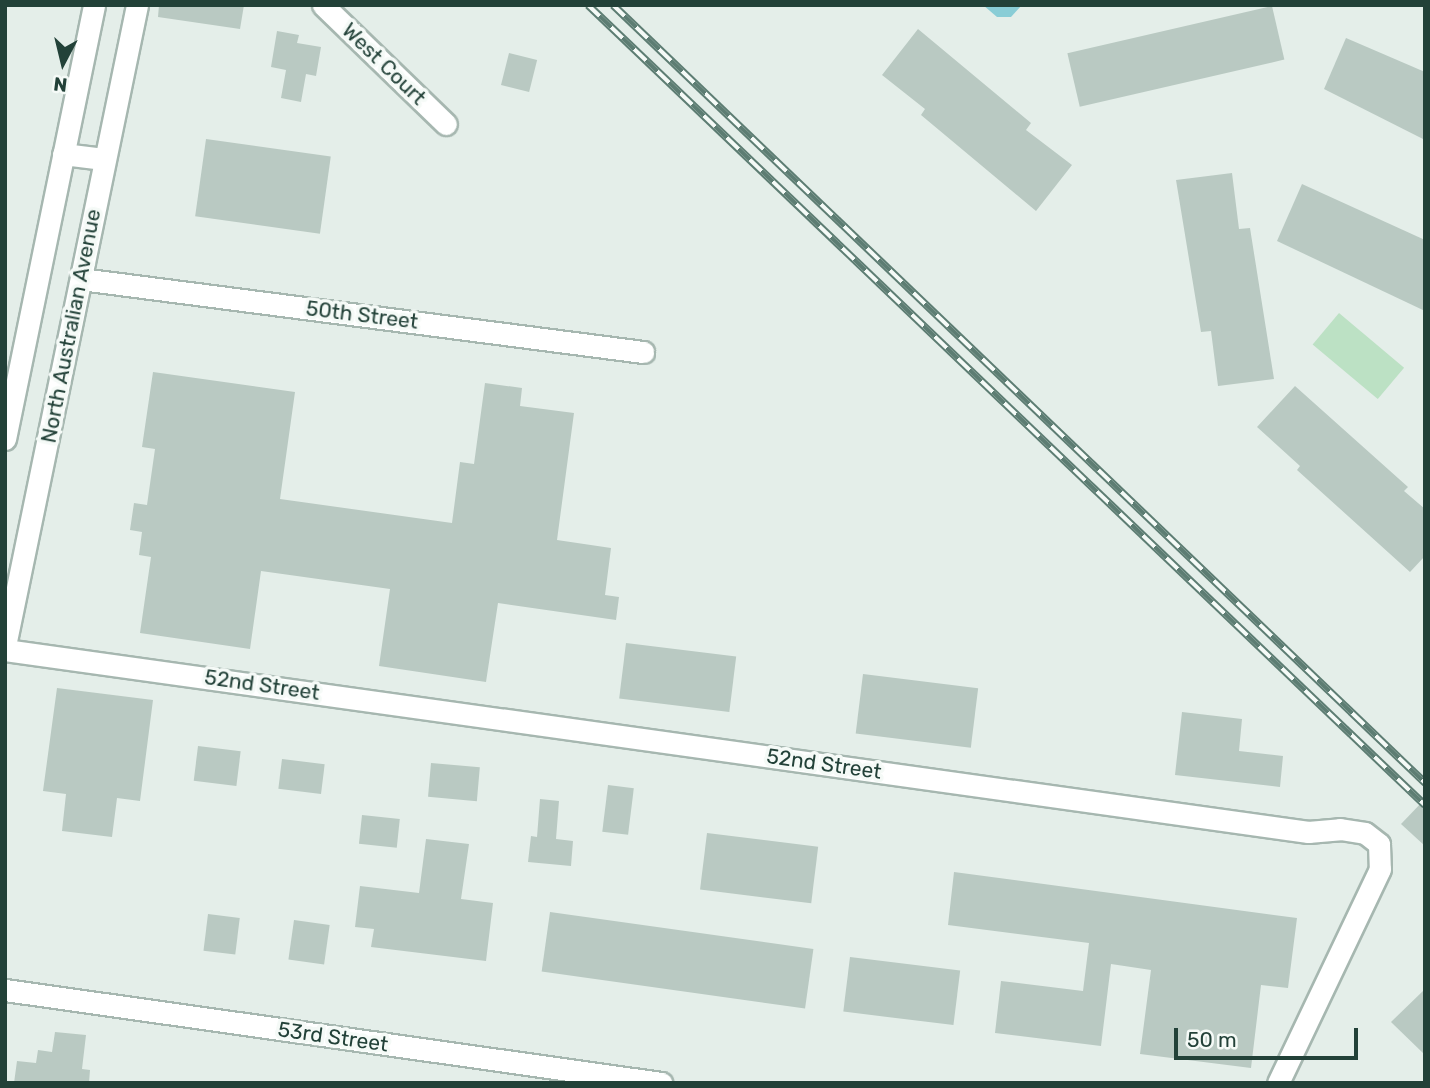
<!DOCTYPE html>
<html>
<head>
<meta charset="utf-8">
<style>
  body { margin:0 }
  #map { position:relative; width:1430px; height:1088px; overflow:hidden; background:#e4eee9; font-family:Rubik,sans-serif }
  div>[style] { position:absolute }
  .green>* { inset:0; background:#bce1c4; transform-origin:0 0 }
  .water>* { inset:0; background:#89cdd6 }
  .building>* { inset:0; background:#b9c9c2; transform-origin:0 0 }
  .roads { filter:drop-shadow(2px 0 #a6b7b0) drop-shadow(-2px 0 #a6b7b0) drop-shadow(0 2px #a6b7b0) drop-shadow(0 -2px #a6b7b0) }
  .street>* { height:21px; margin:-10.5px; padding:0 10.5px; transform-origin:10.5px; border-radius:10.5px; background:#fff }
  .secondary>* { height:21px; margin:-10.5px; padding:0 10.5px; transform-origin:10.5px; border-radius:10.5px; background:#fff }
  .rail>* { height:8px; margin-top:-4px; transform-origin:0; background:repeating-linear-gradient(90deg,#f5faf7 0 16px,#5d7d73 0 32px); box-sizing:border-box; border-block:2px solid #5d7d73 }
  span { translate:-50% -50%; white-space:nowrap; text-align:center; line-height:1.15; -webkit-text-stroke:7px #f5faf7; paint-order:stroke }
  .street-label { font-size:21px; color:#224138 }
  .frame { position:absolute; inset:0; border:7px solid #224138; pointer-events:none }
  .north { position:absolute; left:28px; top:28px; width:70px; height:70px; -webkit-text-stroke:5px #f5faf7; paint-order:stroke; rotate:187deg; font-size:19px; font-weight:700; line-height:28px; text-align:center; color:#224138 }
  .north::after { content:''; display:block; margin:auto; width:24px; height:32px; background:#224138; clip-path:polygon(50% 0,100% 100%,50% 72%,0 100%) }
  .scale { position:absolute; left:1174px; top:1028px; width:184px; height:32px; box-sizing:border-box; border:4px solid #224138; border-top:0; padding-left:9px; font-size:21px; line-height:24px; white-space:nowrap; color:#224138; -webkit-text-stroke:5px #f5faf7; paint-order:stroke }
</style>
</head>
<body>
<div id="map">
  <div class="green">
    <i style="left:1339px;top:313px;width:85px;height:41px;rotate:40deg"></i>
  </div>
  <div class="water">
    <i style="clip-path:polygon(983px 5px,1022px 5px,1011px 17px,997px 17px)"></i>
  </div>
  <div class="building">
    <i style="clip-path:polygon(159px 5px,244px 5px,240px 29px,158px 17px)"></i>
    <i style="left:1272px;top:6px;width:55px;height:210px;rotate:77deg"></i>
    <i style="clip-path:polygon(918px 29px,1031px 123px,1026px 130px,1072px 165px,1036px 211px,921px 115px,925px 109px,882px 75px)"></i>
    <i style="clip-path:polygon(277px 31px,299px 35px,297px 43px,321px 47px,316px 76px,306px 74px,301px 102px,281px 98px,286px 70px,271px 67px)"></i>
    <i style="clip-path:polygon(1346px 38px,1425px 72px,1425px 140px,1324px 89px)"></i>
    <i style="left:509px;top:53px;width:29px;height:33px;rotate:14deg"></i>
    <i style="left:206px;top:139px;width:126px;height:78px;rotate:8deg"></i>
    <i style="clip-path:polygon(1232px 173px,1239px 229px,1250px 228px,1274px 379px,1218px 386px,1211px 331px,1201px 332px,1176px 180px)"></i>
    <i style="clip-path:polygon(1302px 184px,1425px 240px,1425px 311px,1277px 241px)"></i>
    <i style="clip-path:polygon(153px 372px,295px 392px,280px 499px,452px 523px,460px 462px,474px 464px,485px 383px,522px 388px,520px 406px,574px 413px,557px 540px,611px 548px,605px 595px,619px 597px,616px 620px,498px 603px,486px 682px,379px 666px,390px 589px,261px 571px,250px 649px,140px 633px,151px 557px,139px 555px,142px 532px,130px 530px,134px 503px,147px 505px,155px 449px,142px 447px)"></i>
    <i style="clip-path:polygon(1295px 386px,1408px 487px,1404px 491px,1425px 509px,1425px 556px,1410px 572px,1297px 470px,1300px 466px,1257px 427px)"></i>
    <i style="left:626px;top:643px;width:111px;height:56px;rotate:7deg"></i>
    <i style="left:863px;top:674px;width:116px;height:60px;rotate:7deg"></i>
    <i style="clip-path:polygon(57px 688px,153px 700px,140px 801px,117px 798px,112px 837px,62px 831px,66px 794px,43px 791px)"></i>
    <i style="clip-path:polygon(1182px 712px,1242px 719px,1239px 751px,1283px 756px,1280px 787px,1175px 775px)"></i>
    <i style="left:198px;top:746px;width:43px;height:35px;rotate:7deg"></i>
    <i style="left:282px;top:759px;width:43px;height:30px;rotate:7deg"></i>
    <i style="left:431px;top:763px;width:49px;height:34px;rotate:5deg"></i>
    <i style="left:608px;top:785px;width:26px;height:47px;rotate:7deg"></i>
    <i style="clip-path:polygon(540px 799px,559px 801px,556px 839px,573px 841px,571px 866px,528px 862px,531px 836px,537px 837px)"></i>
    <i style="clip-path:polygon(1425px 799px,1425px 846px,1401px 824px)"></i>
    <i style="left:362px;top:815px;width:38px;height:29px;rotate:6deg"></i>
    <i style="left:707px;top:833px;width:112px;height:57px;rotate:7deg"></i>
    <i style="clip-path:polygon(426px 839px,469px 844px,461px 899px,493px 903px,486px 961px,371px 947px,374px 929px,355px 927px,360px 886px,419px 893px)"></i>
    <i style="clip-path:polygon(954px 872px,1297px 918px,1288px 988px,1261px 985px,1251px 1068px,1140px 1054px,1151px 970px,1111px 964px,1101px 1046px,995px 1033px,1001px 981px,1083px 991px,1089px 943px,948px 925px)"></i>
    <i style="left:550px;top:912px;width:266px;height:60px;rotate:8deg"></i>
    <i style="left:208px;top:914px;width:32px;height:37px;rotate:7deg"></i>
    <i style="left:294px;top:920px;width:36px;height:40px;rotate:8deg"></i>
    <i style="left:850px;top:957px;width:111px;height:55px;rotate:7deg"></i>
    <i style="clip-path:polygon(1425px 989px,1425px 1055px,1391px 1022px)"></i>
    <i style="clip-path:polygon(55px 1032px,86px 1035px,82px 1069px,90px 1070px,89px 1083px,14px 1083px,17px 1061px,36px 1063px,38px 1050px,52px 1052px)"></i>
  </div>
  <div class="roads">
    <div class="street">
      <i style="left:323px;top:5px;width:171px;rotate:44.1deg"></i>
      <i style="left:81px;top:279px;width:567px;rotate:7.4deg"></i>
      <i style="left:5px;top:650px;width:1316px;rotate:7.95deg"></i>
      <i style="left:1308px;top:832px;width:32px;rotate:-5deg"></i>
      <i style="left:1340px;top:829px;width:25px;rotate:9deg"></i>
      <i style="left:1365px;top:833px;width:18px;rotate:38deg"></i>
      <i style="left:1379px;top:844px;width:25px;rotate:88deg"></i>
      <i style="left:1380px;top:869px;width:237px;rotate:115.5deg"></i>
      <i style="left:5px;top:990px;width:663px;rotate:8.07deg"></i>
    </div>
    <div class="secondary">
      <i style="left:63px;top:154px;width:41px;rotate:7deg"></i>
      <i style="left:5px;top:439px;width:443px;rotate:-78.4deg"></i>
      <i style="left:5px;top:646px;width:654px;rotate:-78.36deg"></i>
    </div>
  </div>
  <div class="rail">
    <i style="left:588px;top:5px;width:1158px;rotate:43.71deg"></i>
    <i style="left:613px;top:5px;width:1125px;rotate:43.77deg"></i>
  </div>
  <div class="street-label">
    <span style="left:384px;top:64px;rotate:44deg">West Court</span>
    <span style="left:362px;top:315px;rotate:7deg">50th Street</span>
    <span style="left:71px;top:326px;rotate:-79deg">North Australian Avenue</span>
    <span style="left:262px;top:685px;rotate:8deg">52nd Street</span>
    <span style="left:824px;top:764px;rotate:8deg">52nd Street</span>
    <span style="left:333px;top:1037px;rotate:8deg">53rd Street</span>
  </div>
  <div class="frame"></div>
  <div class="north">N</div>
  <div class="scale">50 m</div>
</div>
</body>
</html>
